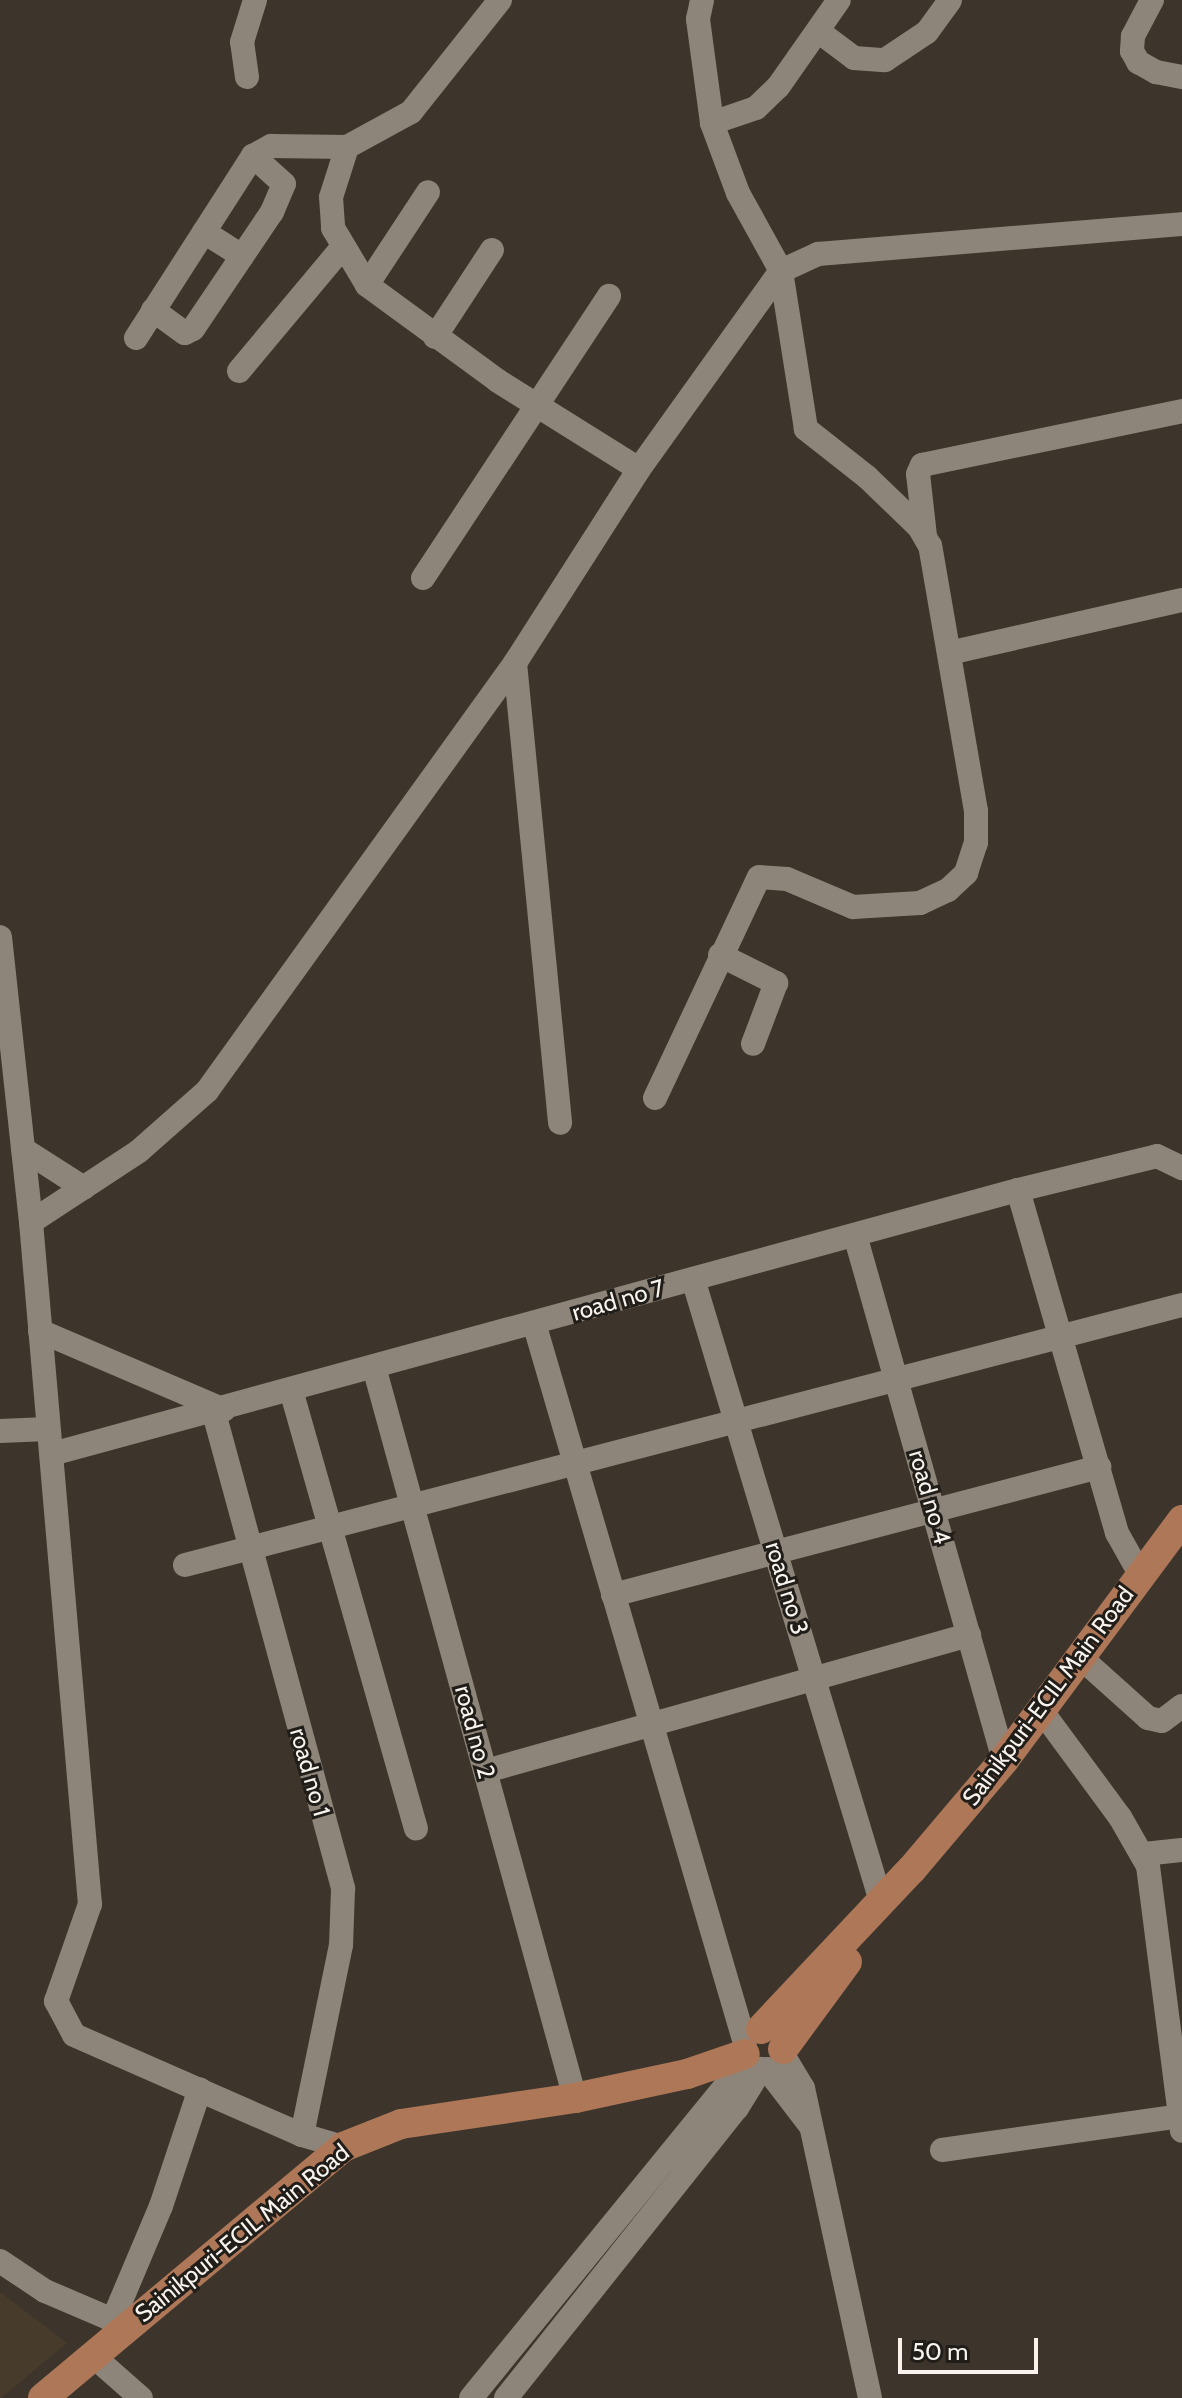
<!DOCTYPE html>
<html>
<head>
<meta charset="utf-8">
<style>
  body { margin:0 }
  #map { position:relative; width:1182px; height:2398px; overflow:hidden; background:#3d352b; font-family:Cabin,sans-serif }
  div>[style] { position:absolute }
  .built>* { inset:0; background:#473c2c }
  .minor>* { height:24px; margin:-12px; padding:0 12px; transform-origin:12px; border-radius:12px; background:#8e857a }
  .major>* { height:30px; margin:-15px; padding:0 15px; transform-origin:15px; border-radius:15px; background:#ae7758 }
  span { translate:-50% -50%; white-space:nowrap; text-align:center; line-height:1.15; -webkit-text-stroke:6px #211d19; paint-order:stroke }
  .street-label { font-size:24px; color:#f8f3ed }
  .scale { position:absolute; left:898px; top:2338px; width:140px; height:36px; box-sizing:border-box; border:4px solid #f8f3ed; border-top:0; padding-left:10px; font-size:24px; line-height:28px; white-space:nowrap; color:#f8f3ed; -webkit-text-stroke:6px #211d19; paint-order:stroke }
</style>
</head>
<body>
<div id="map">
  <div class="built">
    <i style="clip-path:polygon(0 2292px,67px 2343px,1px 2398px,0 2398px)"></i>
  </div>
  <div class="minor">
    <i style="left:500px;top:0;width:143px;rotate:128.5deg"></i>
    <i style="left:411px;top:112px;width:73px;rotate:151.3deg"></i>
    <i style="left:347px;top:147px;width:52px;rotate:107.7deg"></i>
    <i style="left:331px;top:197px;width:31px;rotate:86deg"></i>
    <i style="left:333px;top:228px;width:66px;rotate:59.2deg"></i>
    <i style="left:367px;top:285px;width:162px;rotate:36.2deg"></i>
    <i style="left:498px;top:381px;width:166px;rotate:32deg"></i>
    <i style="left:1152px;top:0;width:41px;rotate:117.8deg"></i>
    <i style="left:1133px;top:36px;width:15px;rotate:94deg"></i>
    <i style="left:1132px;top:51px;width:13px;rotate:61deg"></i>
    <i style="left:1138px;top:62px;width:21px;rotate:29deg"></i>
    <i style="left:1156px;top:72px;width:26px;rotate:11deg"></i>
    <i style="left:818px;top:31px;width:45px;rotate:36.9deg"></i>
    <i style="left:854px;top:58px;width:31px;rotate:4deg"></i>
    <i style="left:885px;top:60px;width:50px;rotate:-33.7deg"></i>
    <i style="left:927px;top:32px;width:39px;rotate:-54deg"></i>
    <i style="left:247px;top:77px;width:35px;rotate:-98deg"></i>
    <i style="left:242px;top:42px;width:44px;rotate:-72.8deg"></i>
    <i style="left:712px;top:123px;width:46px;rotate:-18.8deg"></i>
    <i style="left:756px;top:108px;width:30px;rotate:-44deg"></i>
    <i style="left:778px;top:87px;width:106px;rotate:-55deg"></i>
    <i style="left:204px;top:232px;width:45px;rotate:32.3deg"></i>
    <i style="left:367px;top:285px;width:111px;rotate:-56.7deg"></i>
    <i style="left:153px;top:310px;width:39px;rotate:36deg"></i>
    <i style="left:185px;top:333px;width:9px;rotate:-27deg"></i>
    <i style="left:193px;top:329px;width:141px;rotate:-56deg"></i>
    <i style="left:272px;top:212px;width:30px;rotate:-67deg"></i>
    <i style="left:284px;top:184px;width:42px;rotate:-137.9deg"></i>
    <i style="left:435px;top:337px;width:104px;rotate:-56.8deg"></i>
    <i style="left:136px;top:338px;width:216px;rotate:-57.3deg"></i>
    <i style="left:253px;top:156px;width:21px;rotate:-29deg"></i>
    <i style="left:271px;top:146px;width:76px;rotate:0.8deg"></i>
    <i style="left:239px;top:371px;width:160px;rotate:-50.1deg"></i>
    <i style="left:925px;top:536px;width:62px;rotate:-96.4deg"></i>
    <i style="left:918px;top:474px;width:10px;rotate:-66deg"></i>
    <i style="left:922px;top:465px;width:266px;rotate:-11.7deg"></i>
    <i style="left:423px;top:578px;width:338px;rotate:-56.6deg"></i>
    <i style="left:949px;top:653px;width:239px;rotate:-12.8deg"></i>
    <i style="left:515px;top:663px;width:462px;rotate:84.4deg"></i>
    <i style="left:0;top:937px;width:287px;rotate:83.8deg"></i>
    <i style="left:31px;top:1222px;width:685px;rotate:85.06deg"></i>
    <i style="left:90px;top:1904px;width:103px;rotate:109.3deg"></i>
    <i style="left:56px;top:2001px;width:38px;rotate:62deg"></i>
    <i style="left:74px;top:2035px;width:249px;rotate:23.7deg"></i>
    <i style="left:302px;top:2135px;width:43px;rotate:16.3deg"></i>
    <i style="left:720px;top:955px;width:63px;rotate:26.6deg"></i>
    <i style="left:776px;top:983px;width:65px;rotate:110.7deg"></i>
    <i style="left:655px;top:1098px;width:244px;rotate:-64.8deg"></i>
    <i style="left:759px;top:877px;width:28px;rotate:4deg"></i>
    <i style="left:787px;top:879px;width:72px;rotate:23deg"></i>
    <i style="left:853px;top:907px;width:67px;rotate:-3.4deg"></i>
    <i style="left:920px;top:903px;width:31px;rotate:-25deg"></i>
    <i style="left:948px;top:890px;width:25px;rotate:-43deg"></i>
    <i style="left:966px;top:873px;width:32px;rotate:-72deg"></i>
    <i style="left:976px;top:843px;width:32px;rotate:-90deg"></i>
    <i style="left:976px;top:811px;width:269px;rotate:-99.8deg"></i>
    <i style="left:930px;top:546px;width:22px;rotate:-120deg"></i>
    <i style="left:919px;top:527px;width:72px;rotate:-136.1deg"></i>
    <i style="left:867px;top:477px;width:78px;rotate:-141.8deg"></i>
    <i style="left:806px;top:429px;width:160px;rotate:-99deg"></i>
    <i style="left:781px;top:271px;width:89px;rotate:-118.9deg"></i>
    <i style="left:738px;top:193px;width:75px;rotate:-110.4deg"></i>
    <i style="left:712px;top:123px;width:105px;rotate:-97.7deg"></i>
    <i style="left:698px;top:19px;width:19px;rotate:-78deg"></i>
    <i style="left:23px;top:1149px;width:72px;rotate:32.6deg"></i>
    <i style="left:1018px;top:1190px;width:357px;rotate:73.9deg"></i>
    <i style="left:1117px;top:1533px;width:47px;rotate:60.7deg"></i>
    <i style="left:31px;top:1222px;width:129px;rotate:-33.3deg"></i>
    <i style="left:139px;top:1151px;width:91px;rotate:-41.4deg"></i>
    <i style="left:207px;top:1091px;width:527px;rotate:-54.26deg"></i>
    <i style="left:515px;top:663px;width:230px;rotate:-57.4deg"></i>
    <i style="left:639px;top:469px;width:244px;rotate:-54.4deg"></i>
    <i style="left:781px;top:271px;width:41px;rotate:-24.7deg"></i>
    <i style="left:818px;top:254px;width:365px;rotate:-4.7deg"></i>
    <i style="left:855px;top:1235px;width:546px;rotate:74.16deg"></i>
    <i style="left:693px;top:1279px;width:647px;rotate:73.19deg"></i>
    <i style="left:534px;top:1323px;width:750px;rotate:73.67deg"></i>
    <i style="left:40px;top:1331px;width:200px;rotate:23.2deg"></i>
    <i style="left:374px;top:1367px;width:758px;rotate:74.63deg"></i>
    <i style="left:291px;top:1390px;width:456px;rotate:74.1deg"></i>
    <i style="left:214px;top:1413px;width:493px;rotate:74.8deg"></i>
    <i style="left:343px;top:1889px;width:56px;rotate:92deg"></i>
    <i style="left:341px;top:1945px;width:194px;rotate:101.6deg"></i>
    <i style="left:0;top:1431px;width:48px;rotate:-2.4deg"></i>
    <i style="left:52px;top:1454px;width:1001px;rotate:-15.29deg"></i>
    <i style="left:1018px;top:1190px;width:143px;rotate:-13.7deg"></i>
    <i style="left:1157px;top:1156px;width:28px;rotate:26deg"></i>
    <i style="left:185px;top:1565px;width:1030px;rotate:-14.62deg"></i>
    <i style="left:613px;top:1595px;width:503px;rotate:-14.76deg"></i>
    <i style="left:1080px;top:1657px;width:91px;rotate:41.9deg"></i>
    <i style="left:1148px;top:1718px;width:14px;rotate:12deg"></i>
    <i style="left:1162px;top:1721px;width:25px;rotate:-37deg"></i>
    <i style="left:1041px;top:1710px;width:133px;rotate:53.6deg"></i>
    <i style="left:1120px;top:1817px;width:56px;rotate:60.3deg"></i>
    <i style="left:1148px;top:1866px;width:267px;rotate:82.7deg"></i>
    <i style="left:486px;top:1771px;width:502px;rotate:-15.73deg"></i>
    <i style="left:1144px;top:1854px;width:38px;rotate:-6deg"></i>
    <i style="left:783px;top:2055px;width:39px;rotate:59deg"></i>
    <i style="left:803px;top:2088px;width:317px;rotate:77.8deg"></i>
    <i style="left:767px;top:2069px;width:71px;rotate:52.5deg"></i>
    <i style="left:942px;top:2150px;width:242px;rotate:-8.1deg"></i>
    <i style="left:0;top:2261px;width:54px;rotate:33.7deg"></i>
    <i style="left:45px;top:2291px;width:89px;rotate:23.1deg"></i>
    <i style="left:112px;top:2322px;width:126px;rotate:-67.1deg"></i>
    <i style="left:161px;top:2206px;width:123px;rotate:-71.6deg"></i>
    <i style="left:92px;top:2355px;width:65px;rotate:41.3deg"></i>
    <i style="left:471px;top:2398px;width:436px;rotate:-50.8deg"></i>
    <i style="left:506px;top:2398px;width:371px;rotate:-51.5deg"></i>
    <i style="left:737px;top:2108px;width:46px;rotate:-58.4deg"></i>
  </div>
  <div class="major">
    <i style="left:761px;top:2029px;width:220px;rotate:-46.7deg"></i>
    <i style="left:912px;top:1869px;width:143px;rotate:-49.8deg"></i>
    <i style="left:1004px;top:1760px;width:299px;rotate:-53.4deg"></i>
    <i style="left:783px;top:2049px;width:108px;rotate:-53.7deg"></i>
    <i style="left:43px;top:2398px;width:391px;rotate:-39.9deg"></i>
    <i style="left:343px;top:2147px;width:62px;rotate:-21.6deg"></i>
    <i style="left:401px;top:2124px;width:176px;rotate:-8.5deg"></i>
    <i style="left:575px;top:2098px;width:115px;rotate:-12.1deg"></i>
    <i style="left:687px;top:2074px;width:61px;rotate:-19deg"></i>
  </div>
  <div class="street-label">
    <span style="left:618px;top:1300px;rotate:-16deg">road no 7</span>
    <span style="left:930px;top:1497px;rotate:74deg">road no 4</span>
    <span style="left:787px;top:1588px;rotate:73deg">road no 3</span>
    <span style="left:1048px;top:1696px;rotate:-53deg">Sainikpuri-ECIL Main Road</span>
    <span style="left:475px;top:1732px;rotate:75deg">road no 2</span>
    <span style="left:310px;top:1772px;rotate:74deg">road no 1</span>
    <span style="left:242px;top:2233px;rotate:-39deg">Sainikpuri-ECIL Main Road</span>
  </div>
  <div class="scale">50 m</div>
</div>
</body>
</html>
